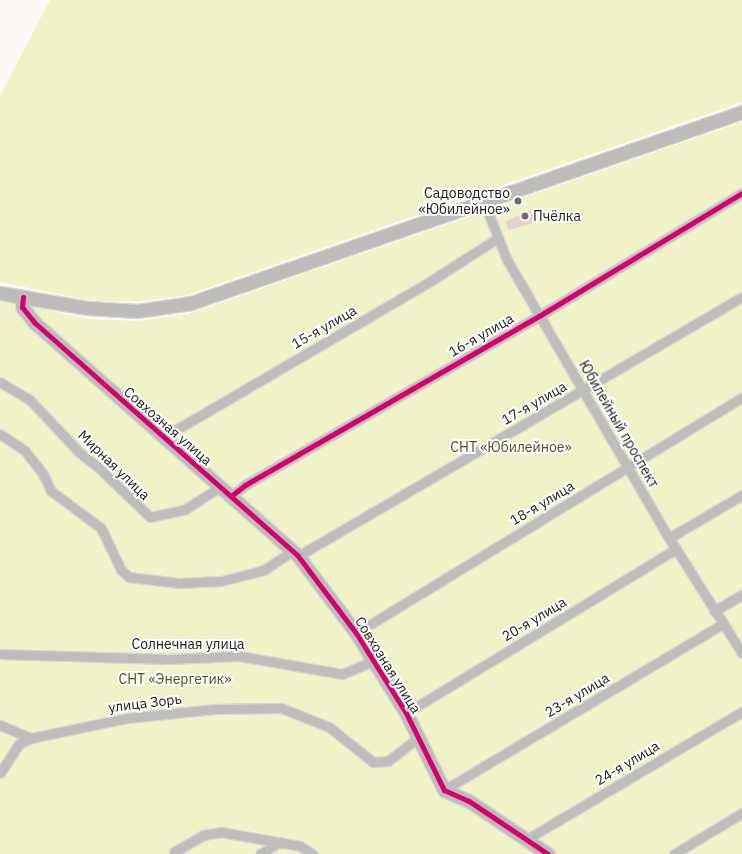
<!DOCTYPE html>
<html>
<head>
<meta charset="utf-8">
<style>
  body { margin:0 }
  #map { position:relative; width:742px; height:854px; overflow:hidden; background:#fcf9f7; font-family:"IBM Plex Sans",sans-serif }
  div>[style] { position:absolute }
  .green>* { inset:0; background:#eff3c7 }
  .building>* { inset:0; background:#e4d3cc }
  .roads { filter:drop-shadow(1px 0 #d8d6d5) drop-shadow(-1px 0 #d8d6d5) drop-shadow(0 1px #d8d6d5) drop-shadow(0 -1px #d8d6d5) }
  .street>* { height:9px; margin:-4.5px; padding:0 4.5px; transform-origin:4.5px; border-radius:4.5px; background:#bfbdbc }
  .secondary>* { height:13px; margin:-6.5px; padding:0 6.5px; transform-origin:6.5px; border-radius:6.5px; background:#bdbcbb }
  .cycleway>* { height:5px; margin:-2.5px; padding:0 2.5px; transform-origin:2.5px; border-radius:2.5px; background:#d6006c }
  .dots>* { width:11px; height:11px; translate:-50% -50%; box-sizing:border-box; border:2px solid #fff; border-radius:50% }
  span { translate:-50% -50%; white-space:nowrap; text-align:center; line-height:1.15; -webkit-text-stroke:4px #fff; paint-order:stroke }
  .poi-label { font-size:14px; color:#22201e }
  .right { translate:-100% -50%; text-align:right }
  .left { translate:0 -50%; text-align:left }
  .street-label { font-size:14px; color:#22201e }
  .park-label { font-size:14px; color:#4e5315 }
</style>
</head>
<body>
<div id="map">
  <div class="green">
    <i style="clip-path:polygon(50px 0,742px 0,742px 102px,187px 295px,138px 302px,89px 300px,0 282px,0 96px)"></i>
    <i style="clip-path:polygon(742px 122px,742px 854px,0 854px,0 299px,88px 319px,138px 321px,188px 314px)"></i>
  </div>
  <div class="building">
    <i style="clip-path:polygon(530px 210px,536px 222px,509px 230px,505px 222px)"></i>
  </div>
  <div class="roads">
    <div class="street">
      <i style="left:484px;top:202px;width:62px;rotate:68.4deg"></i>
      <i style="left:507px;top:260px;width:322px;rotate:59.8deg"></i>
      <i style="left:669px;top:538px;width:136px;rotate:57.6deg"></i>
      <i style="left:0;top:382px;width:35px;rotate:31deg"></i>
      <i style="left:30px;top:400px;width:73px;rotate:46.7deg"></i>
      <i style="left:80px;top:453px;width:23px;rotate:38deg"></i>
      <i style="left:98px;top:467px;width:72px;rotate:43.9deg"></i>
      <i style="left:150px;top:517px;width:35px;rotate:-12deg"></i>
      <i style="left:184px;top:510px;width:43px;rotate:-32.6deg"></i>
      <i style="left:0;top:434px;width:30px;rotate:34deg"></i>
      <i style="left:25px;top:451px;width:29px;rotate:52deg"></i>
      <i style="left:43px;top:474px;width:19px;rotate:65deg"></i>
      <i style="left:51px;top:491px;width:62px;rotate:36.5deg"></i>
      <i style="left:101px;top:528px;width:47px;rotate:64.5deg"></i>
      <i style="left:121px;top:570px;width:11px;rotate:41deg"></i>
      <i style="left:129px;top:577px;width:50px;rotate:6.8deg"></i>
      <i style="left:179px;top:583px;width:42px;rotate:-2.7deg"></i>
      <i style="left:221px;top:581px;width:44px;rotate:-14.3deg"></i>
      <i style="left:264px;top:570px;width:34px;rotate:-34deg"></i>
      <i style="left:162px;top:438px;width:313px;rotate:-30.3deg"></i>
      <i style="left:432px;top:280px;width:78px;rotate:-32.5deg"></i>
      <i style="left:231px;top:496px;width:18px;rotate:-38deg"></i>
      <i style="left:245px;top:485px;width:339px;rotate:-29.9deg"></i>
      <i style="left:539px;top:316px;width:237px;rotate:-31.2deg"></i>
      <i style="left:669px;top:538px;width:85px;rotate:-30.5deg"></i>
      <i style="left:298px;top:556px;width:514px;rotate:-30.26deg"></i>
      <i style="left:714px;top:611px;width:32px;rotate:-30deg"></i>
      <i style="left:356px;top:633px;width:452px;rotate:-31.4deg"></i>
      <i style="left:0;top:654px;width:167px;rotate:1.7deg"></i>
      <i style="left:167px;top:659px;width:72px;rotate:-2.4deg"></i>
      <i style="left:239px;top:656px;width:105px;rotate:9.9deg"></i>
      <i style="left:342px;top:674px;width:33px;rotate:-23deg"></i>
      <i style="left:406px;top:713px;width:316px;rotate:-31.3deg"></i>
      <i style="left:0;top:725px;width:34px;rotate:23deg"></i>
      <i style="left:31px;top:738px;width:99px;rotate:-11.7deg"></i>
      <i style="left:128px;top:718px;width:87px;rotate:-5.9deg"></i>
      <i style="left:215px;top:709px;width:66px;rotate:-0.9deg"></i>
      <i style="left:281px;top:708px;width:52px;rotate:21.6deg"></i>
      <i style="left:329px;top:727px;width:56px;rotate:38.5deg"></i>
      <i style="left:373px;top:762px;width:15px;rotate:-4deg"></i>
      <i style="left:388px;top:761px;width:37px;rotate:-38deg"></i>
      <i style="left:0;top:773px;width:35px;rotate:-57deg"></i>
      <i style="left:19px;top:744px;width:13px;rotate:-27deg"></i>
      <i style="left:444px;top:790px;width:325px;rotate:-30.8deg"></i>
      <i style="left:527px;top:839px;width:250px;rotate:-30.6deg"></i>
      <i style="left:174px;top:852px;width:34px;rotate:-30deg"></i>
      <i style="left:203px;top:835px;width:18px;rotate:-9deg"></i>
      <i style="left:221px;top:832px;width:80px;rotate:10deg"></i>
      <i style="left:300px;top:846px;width:15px;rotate:32deg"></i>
      <i style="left:260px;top:854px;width:23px;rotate:-31deg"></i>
      <i style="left:674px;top:854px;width:79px;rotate:-31.1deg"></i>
    </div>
    <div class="secondary">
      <i style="left:0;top:293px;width:89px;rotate:9.7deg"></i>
      <i style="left:88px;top:308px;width:49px;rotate:3.5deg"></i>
      <i style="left:137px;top:311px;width:55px;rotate:-8.4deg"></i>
      <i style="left:191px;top:303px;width:583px;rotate:-19.12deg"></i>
      <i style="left:23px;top:297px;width:10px;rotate:96deg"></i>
      <i style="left:22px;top:307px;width:21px;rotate:51deg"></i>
      <i style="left:35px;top:323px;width:351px;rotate:41.5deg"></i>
      <i style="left:298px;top:556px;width:96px;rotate:53deg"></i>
      <i style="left:356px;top:633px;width:94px;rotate:58deg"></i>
      <i style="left:406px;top:713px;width:86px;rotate:63.7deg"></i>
      <i style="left:444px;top:790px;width:27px;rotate:24deg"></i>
      <i style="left:469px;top:801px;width:95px;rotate:33.9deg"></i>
    </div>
  </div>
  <div class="cycleway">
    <i style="left:23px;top:297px;width:10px;rotate:96deg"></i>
    <i style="left:22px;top:307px;width:21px;rotate:51deg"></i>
    <i style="left:35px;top:323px;width:351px;rotate:41.5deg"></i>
    <i style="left:298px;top:556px;width:96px;rotate:53deg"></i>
    <i style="left:356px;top:633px;width:94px;rotate:58deg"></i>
    <i style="left:406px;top:713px;width:86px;rotate:63.7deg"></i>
    <i style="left:444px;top:790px;width:27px;rotate:24deg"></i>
    <i style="left:469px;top:801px;width:95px;rotate:33.9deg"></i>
    <i style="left:231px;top:496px;width:18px;rotate:-38deg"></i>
    <i style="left:245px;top:485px;width:339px;rotate:-29.9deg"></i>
    <i style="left:539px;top:316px;width:237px;rotate:-31.2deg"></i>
  </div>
  <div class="dots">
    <i style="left:518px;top:201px;background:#6e6c6a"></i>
    <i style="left:525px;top:216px;background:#6e6c6a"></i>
  </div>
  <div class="poi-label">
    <span class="right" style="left:510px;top:201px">Садоводство<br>«Юбилейное»</span>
    <span class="left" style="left:533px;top:216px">Пчёлка</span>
  </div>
  <div class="street-label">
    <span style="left:324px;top:327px;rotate:-30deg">15-я улица</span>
    <span style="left:481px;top:335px;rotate:-30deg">16-я улица</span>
    <span style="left:534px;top:403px;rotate:-30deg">17-я улица</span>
    <span style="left:619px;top:424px;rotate:60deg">Юбилейный проспект</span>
    <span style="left:168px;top:426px;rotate:41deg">Совхозная улица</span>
    <span style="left:114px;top:465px;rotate:44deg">Мирная улица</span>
    <span style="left:542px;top:503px;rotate:-31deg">18-я улица</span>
    <span style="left:534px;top:619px;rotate:-31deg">20-я улица</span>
    <span style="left:188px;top:644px">Солнечная улица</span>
    <span style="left:388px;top:665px;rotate:58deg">Совхозная улица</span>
    <span style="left:577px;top:695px;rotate:-31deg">23-я улица</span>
    <span style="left:145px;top:703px;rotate:-7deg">улица Зорь</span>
    <span style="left:627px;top:763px;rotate:-31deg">24-я улица</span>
  </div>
  <div class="park-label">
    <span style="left:511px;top:447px">СНТ «Юбилейное»</span>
    <span style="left:175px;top:679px">СНТ «Энергетик»</span>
  </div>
</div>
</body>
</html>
